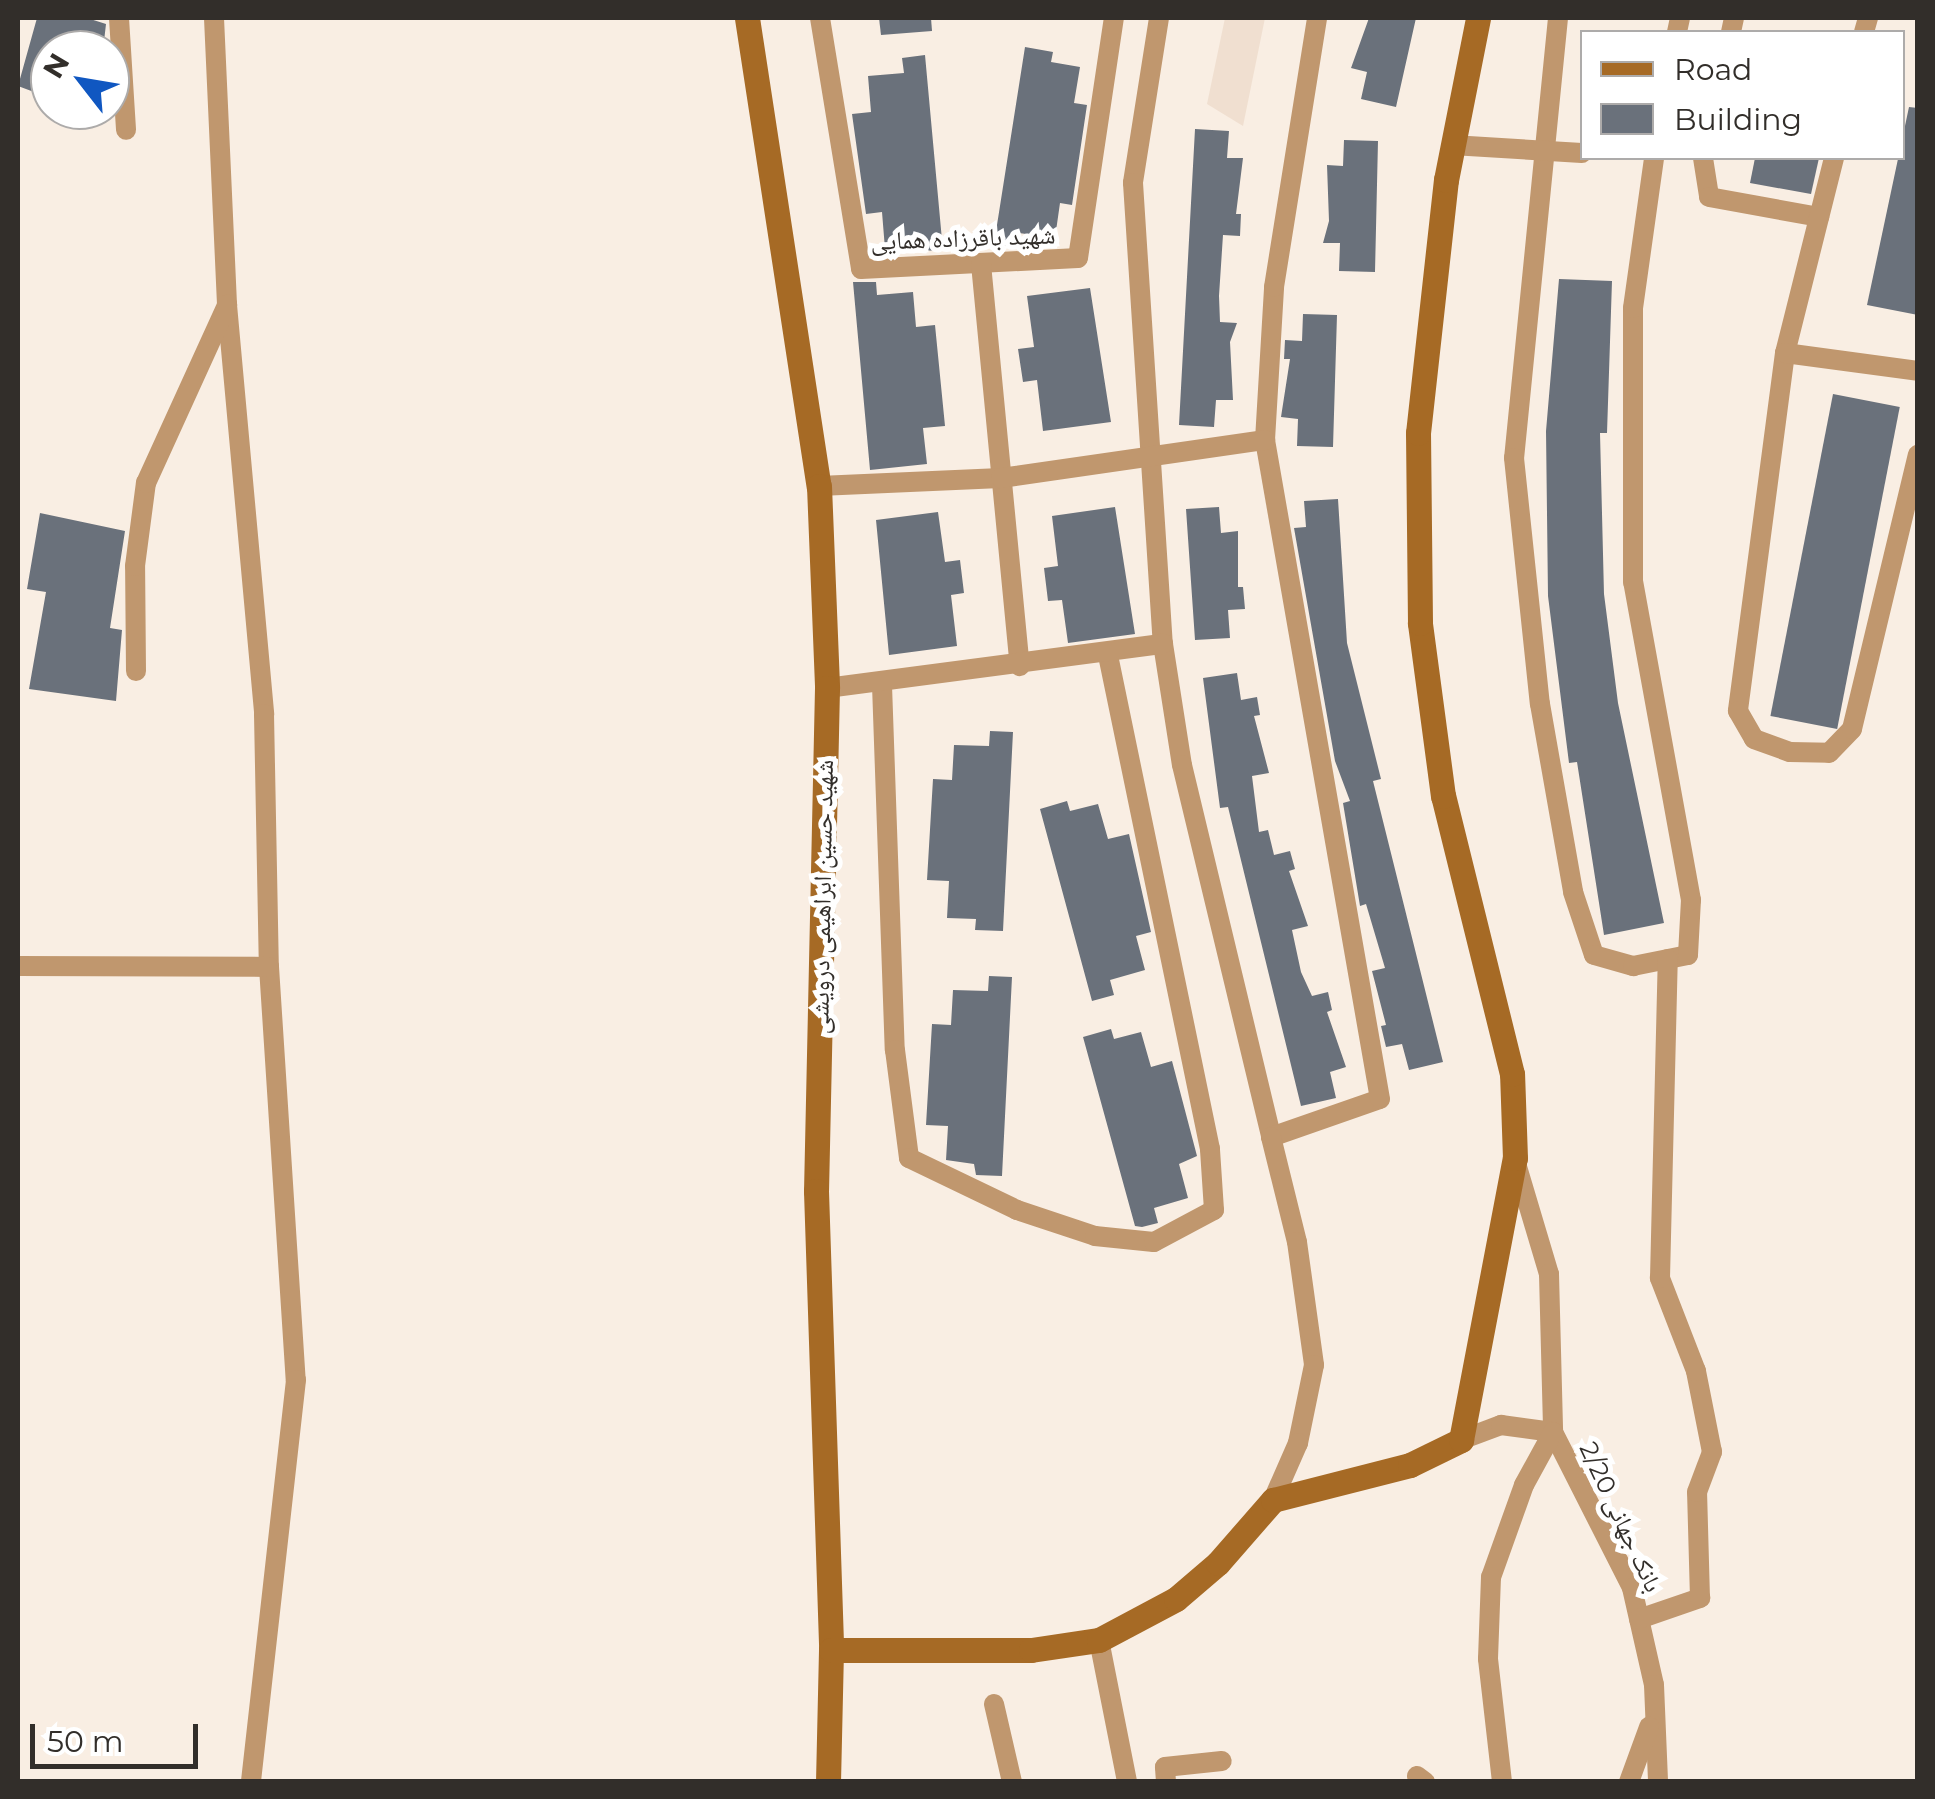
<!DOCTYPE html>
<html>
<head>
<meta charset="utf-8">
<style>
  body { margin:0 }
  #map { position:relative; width:1935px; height:1799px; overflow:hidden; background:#f9eee3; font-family:Montserrat,"Noto Naskh Arabic",sans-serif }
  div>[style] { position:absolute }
  .built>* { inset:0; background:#f0dfd0 }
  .building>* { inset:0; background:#6a717b; transform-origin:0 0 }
  .street>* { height:20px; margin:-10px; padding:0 10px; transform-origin:10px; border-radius:10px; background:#c0976e }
  .secondary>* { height:25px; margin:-12.5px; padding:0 12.5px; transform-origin:12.5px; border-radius:12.5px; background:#a66a25 }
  span { translate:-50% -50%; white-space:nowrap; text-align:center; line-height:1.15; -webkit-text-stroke:10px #fff; paint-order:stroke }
  .street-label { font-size:25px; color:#322e2a }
  .frame { position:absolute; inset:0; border:20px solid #322e2a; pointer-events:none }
  .legend { position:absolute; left:1580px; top:30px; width:325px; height:130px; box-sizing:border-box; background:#fff; border:2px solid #adabaa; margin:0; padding:12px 18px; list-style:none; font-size:30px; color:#322e2a }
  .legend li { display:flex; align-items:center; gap:20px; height:50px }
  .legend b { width:50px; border:2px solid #adabaa }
  .north { position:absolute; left:30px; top:30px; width:100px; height:100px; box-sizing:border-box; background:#fff; border:2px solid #adabaa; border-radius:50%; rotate:301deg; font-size:28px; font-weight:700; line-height:40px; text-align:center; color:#322e2a }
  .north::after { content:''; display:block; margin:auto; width:35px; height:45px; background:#1057c1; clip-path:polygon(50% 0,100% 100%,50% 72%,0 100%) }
  .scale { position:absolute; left:30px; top:1724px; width:168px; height:45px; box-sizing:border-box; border:5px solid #322e2a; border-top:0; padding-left:12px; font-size:30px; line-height:35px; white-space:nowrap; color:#322e2a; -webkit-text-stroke:8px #fff; paint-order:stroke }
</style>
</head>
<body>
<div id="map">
  <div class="built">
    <i style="clip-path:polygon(1225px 18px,1265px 18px,1243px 126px,1207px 104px)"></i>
  </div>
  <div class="building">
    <i style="clip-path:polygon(37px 18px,87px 18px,106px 24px,103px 50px,50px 50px,50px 98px,18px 86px)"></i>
    <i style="clip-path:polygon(879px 18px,931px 18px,932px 31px,881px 35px)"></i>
    <i style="clip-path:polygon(1369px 18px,1416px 18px,1396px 107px,1361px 99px,1367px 72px,1351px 68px)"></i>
    <i style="clip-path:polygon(1025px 47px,1053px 52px,1051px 62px,1080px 67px,1074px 103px,1087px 105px,1072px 205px,1060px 203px,1055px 238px,1019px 233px,1014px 247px,994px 244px)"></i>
    <i style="clip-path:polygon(925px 55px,943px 251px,885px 249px,882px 212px,866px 214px,852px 114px,871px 112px,868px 76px,904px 73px,902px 58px)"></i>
    <i style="clip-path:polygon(1909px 107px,1918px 108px,1918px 315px,1867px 305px)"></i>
    <i style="clip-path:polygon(1195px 129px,1229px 131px,1227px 158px,1243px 158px,1236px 214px,1241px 214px,1240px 236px,1223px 235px,1219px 296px,1220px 322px,1237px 323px,1230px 342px,1233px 400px,1216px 400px,1214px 427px,1179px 425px)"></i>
    <i style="clip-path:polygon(1344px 140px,1378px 141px,1375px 272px,1339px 271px,1340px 243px,1323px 243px,1329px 221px,1327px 165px,1343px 166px)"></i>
    <i style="clip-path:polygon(1755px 158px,1819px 158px,1811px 194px,1750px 183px)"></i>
    <i style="clip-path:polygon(1559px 279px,1612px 281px,1607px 433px,1600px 433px,1604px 594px,1618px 703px,1664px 923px,1604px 935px,1577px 762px,1569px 763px,1548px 596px,1546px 431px)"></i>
    <i style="clip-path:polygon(853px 282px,876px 282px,877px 295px,913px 292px,916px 327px,935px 325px,945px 426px,923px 428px,927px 464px,870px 470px)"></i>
    <i style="clip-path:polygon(1090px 288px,1111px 422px,1043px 431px,1037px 380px,1023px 382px,1018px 349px,1034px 347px,1027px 296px)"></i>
    <i style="clip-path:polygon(1303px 314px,1337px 315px,1333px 447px,1297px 446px,1298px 419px,1281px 417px,1290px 359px,1284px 359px,1285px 340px,1302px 341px)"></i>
    <i style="left:1833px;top:394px;width:68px;height:328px;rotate:11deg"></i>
    <i style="clip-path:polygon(1338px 499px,1347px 643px,1381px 779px,1373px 781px,1443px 1062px,1409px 1070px,1402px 1044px,1386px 1047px,1381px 1026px,1386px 1025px,1372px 971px,1385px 968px,1366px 904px,1360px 906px,1343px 803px,1350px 801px,1335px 761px,1294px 528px,1306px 527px,1304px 501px)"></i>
    <i style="clip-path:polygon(1115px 507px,1135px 634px,1068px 643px,1062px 600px,1048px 601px,1044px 568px,1058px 566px,1052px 516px)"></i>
    <i style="clip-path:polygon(1219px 507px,1221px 533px,1238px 531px,1238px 587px,1243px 587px,1245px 609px,1228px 610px,1230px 638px,1195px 640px,1186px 509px)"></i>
    <i style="clip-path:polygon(938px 512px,945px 562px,960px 560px,964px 593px,951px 595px,957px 646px,889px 655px,876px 520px)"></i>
    <i style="clip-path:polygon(40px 513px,125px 531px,110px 628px,122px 630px,116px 701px,29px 689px,46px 592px,27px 589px)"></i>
    <i style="clip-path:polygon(1237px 673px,1241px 700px,1257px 697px,1260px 715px,1254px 716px,1269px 773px,1252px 776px,1259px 832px,1268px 830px,1274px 855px,1290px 851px,1295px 869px,1289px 871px,1308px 926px,1292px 930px,1301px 972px,1312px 996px,1328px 992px,1332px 1010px,1327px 1012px,1346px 1067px,1330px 1072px,1336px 1098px,1301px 1106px,1228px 807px,1220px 808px,1203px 678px)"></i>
    <i style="clip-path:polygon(990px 731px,1013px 732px,1003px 931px,975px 930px,976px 919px,947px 918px,949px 881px,927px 880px,933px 779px,952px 780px,954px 745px,989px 746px)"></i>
    <i style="clip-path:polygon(1067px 801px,1070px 811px,1098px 804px,1108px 839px,1129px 834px,1151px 932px,1136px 936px,1145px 970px,1110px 980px,1114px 995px,1092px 1001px,1040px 809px)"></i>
    <i style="clip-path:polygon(989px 976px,1012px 977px,1002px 1176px,976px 1175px,974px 1164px,946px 1160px,948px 1126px,926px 1125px,932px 1024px,951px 1025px,953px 990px,988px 991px)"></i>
    <i style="clip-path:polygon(1111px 1029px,1114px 1039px,1141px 1032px,1151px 1067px,1172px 1061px,1197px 1156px,1179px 1164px,1188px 1198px,1154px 1208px,1158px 1223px,1142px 1227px,1135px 1226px,1083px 1037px)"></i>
  </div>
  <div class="street">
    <i style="left:119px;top:18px;width:112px;rotate:86.4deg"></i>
    <i style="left:214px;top:18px;width:287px;rotate:87.4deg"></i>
    <i style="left:227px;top:305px;width:411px;rotate:84.8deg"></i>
    <i style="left:264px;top:714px;width:253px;rotate:88.9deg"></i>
    <i style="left:269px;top:967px;width:414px;rotate:86.3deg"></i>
    <i style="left:296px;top:1380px;width:405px;rotate:96.4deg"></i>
    <i style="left:820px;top:18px;width:254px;rotate:80.7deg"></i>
    <i style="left:861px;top:269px;width:217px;rotate:-2.9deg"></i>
    <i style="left:1078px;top:258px;width:243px;rotate:-81.5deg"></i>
    <i style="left:1159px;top:18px;width:167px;rotate:99deg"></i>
    <i style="left:1133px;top:183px;width:462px;rotate:86.3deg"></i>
    <i style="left:1163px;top:644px;width:122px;rotate:81.1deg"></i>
    <i style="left:1182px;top:765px;width:382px;rotate:76.5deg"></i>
    <i style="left:1271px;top:1137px;width:115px;rotate:-19.2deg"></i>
    <i style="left:1380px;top:1099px;width:669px;rotate:-99.9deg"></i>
    <i style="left:1265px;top:440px;width:153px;rotate:-86.6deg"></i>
    <i style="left:1274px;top:287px;width:272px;rotate:-80.9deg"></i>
    <i style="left:1558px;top:18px;width:442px;rotate:95.7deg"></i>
    <i style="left:1514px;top:458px;width:247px;rotate:84deg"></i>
    <i style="left:1540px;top:704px;width:191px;rotate:80deg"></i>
    <i style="left:1573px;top:892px;width:66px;rotate:71.6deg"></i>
    <i style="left:1594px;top:955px;width:41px;rotate:15.8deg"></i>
    <i style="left:1633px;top:966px;width:56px;rotate:-11.3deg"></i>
    <i style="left:1688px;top:955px;width:55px;rotate:-86.9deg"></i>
    <i style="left:1691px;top:900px;width:323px;rotate:-100.3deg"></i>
    <i style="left:1633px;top:582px;width:274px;rotate:-90deg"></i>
    <i style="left:1633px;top:308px;width:151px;rotate:-82deg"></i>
    <i style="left:1677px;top:32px;width:14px;rotate:-78deg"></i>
    <i style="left:1731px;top:32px;width:14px;rotate:-78deg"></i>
    <i style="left:1864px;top:32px;width:15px;rotate:-74deg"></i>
    <i style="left:1452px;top:145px;width:130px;rotate:3.5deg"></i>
    <i style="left:1703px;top:158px;width:39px;rotate:81deg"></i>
    <i style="left:1709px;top:197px;width:112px;rotate:10.3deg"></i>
    <i style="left:1834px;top:158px;width:201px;rotate:104.1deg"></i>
    <i style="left:1785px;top:353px;width:361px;rotate:97.5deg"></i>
    <i style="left:1738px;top:711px;width:32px;rotate:60deg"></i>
    <i style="left:1754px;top:739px;width:38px;rotate:20deg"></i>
    <i style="left:1790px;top:752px;width:39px;rotate:1deg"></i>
    <i style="left:1829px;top:753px;width:33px;rotate:-46deg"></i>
    <i style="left:1852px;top:729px;width:282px;rotate:-76.5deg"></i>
    <i style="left:981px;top:264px;width:404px;rotate:84.5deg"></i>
    <i style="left:1785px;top:353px;width:134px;rotate:7.7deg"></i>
    <i style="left:819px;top:486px;width:182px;rotate:-2.5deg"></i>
    <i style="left:1001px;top:478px;width:267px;rotate:-8.2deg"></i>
    <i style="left:136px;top:671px;width:105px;rotate:-90.5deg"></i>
    <i style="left:135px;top:566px;width:84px;rotate:-82.5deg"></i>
    <i style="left:146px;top:483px;width:196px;rotate:-65.5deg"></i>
    <i style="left:882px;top:685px;width:365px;rotate:88deg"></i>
    <i style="left:895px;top:1050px;width:109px;rotate:82.6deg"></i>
    <i style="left:909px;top:1158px;width:120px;rotate:25.7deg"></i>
    <i style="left:1017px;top:1210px;width:82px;rotate:18.4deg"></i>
    <i style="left:1095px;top:1236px;width:59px;rotate:5.8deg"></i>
    <i style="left:1154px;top:1242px;width:68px;rotate:-28.1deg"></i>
    <i style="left:1214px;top:1210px;width:61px;rotate:-93.8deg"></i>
    <i style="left:1210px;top:1149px;width:504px;rotate:-101.67deg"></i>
    <i style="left:827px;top:688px;width:339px;rotate:-7.5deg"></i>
    <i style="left:18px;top:966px;width:251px;rotate:0.2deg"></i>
    <i style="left:1271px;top:1137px;width:108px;rotate:76.1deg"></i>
    <i style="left:1297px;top:1242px;width:124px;rotate:82.1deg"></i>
    <i style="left:1314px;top:1365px;width:80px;rotate:101.6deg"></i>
    <i style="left:1298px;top:1443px;width:62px;rotate:113.7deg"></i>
    <i style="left:1515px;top:1160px;width:119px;rotate:73.4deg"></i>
    <i style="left:1549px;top:1274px;width:158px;rotate:88.5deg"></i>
    <i style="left:1553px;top:1432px;width:175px;rotate:63.1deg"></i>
    <i style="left:1632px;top:1588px;width:99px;rotate:77.2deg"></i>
    <i style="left:1654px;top:1685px;width:97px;rotate:87.6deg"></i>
    <i style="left:1461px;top:1440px;width:43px;rotate:-20.6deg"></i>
    <i style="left:1501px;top:1425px;width:52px;rotate:7.7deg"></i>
    <i style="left:1553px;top:1432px;width:60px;rotate:118.7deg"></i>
    <i style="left:1524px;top:1485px;width:98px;rotate:109.7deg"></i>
    <i style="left:1491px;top:1577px;width:82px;rotate:92.1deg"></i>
    <i style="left:1488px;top:1659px;width:124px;rotate:83.5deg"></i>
    <i style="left:1639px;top:1619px;width:65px;rotate:-19deg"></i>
    <i style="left:1700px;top:1598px;width:106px;rotate:-91.6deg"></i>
    <i style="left:1697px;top:1492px;width:43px;rotate:-69.4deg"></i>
    <i style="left:1712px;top:1452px;width:83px;rotate:-101.2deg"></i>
    <i style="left:1696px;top:1371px;width:100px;rotate:-111.2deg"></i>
    <i style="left:1660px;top:1278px;width:319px;rotate:-88.6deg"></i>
    <i style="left:1099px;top:1640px;width:145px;rotate:78.8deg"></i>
    <i style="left:994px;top:1704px;width:80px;rotate:77deg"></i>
    <i style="left:1417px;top:1776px;width:10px;rotate:37deg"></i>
    <i style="left:1166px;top:1782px;width:15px;rotate:-94deg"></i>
    <i style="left:1165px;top:1767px;width:57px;rotate:-6deg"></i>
    <i style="left:1629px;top:1782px;width:59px;rotate:-70deg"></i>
  </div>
  <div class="secondary">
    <i style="left:747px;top:18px;width:474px;rotate:81.3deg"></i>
    <i style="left:819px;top:486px;width:202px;rotate:87.7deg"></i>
    <i style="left:827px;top:688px;width:503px;rotate:91.25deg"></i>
    <i style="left:816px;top:1191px;width:459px;rotate:88.1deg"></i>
    <i style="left:831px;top:1650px;width:132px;rotate:91.3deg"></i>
    <i style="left:831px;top:1650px;width:200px"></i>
    <i style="left:1031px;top:1650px;width:69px;rotate:-8.4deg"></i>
    <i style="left:1099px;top:1640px;width:87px;rotate:-28deg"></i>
    <i style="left:1176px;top:1599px;width:55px;rotate:-40.6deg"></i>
    <i style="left:1218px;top:1563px;width:84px;rotate:-48.9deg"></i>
    <i style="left:1273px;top:1500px;width:141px;rotate:-14.3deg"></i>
    <i style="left:1410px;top:1465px;width:57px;rotate:-26.1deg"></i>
    <i style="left:1461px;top:1440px;width:287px;rotate:-79.2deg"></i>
    <i style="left:1515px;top:1158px;width:84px;rotate:-92deg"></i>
    <i style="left:1512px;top:1074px;width:286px;rotate:-103.9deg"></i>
    <i style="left:1443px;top:796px;width:175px;rotate:-97.6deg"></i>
    <i style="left:1420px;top:623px;width:190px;rotate:-90.6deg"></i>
    <i style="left:1418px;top:433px;width:255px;rotate:-83.7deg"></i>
    <i style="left:1446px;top:180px;width:165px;rotate:-78.8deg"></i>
  </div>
  <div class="street-label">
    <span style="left:963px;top:238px;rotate:-2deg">شهید باقرزاده همایی</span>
    <span style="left:822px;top:897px;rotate:-89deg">شهید حسین ابراهیمی درویشی</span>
    <span style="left:1621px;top:1517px;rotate:65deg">بانک جهانی 2/20</span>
  </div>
  <div class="frame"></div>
  <ul class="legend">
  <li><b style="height:12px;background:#a66a25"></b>Road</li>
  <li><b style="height:28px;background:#6a717b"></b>Building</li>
  </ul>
  <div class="north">N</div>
  <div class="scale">50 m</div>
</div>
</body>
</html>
